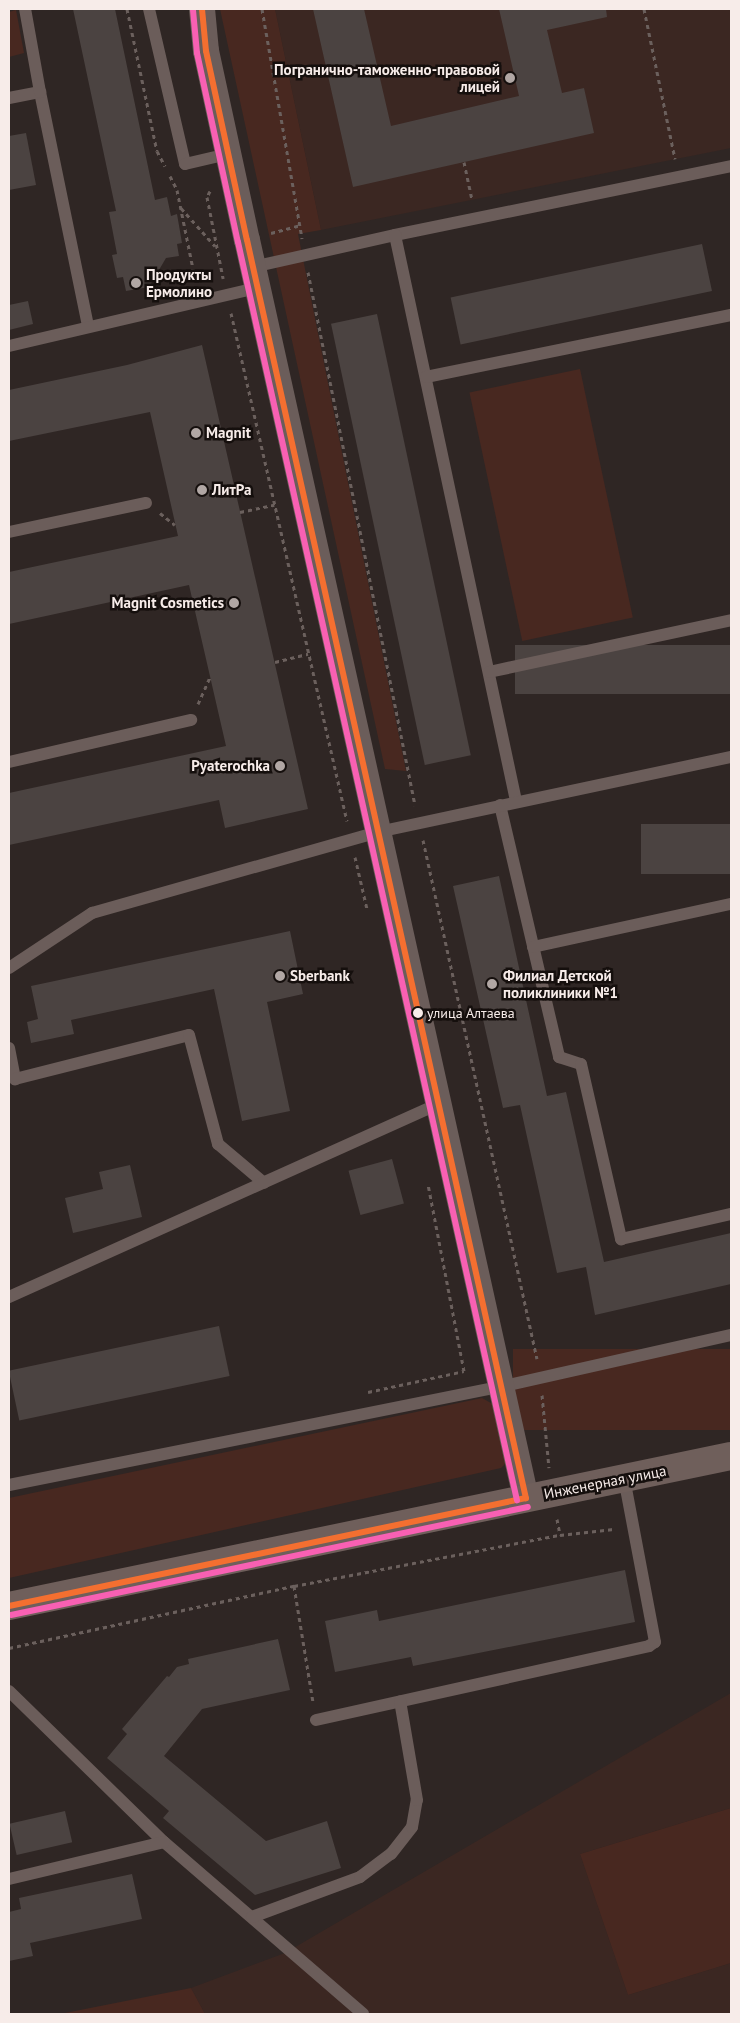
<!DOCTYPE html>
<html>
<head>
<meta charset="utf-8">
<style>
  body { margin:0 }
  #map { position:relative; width:740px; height:2023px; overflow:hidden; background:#2f2624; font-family:"PT Sans",sans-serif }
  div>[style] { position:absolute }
  .built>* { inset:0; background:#3b2722 }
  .green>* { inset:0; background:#482820; transform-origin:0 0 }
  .building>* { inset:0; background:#4b4341; transform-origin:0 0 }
  .path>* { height:3px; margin-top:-1.5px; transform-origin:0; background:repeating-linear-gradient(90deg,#6b605d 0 4px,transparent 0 8px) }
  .service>* { height:12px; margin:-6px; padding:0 6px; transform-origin:6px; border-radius:6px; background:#6b5d5a }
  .minor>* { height:26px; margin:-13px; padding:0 13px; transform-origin:13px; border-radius:13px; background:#6b5d5a }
  .secondary>* { height:28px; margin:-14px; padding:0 14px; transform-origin:14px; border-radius:14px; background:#6f5f5b }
  .bus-1>* { height:6px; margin:-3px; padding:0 3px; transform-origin:3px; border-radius:3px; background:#f46f30 }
  .bus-2>* { height:6px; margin:-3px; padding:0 3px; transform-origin:3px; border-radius:3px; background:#f860b3 }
  .dots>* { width:14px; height:14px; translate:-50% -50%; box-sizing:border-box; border:2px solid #150f0d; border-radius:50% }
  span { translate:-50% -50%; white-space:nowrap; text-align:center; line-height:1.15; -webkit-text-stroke:5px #150f0d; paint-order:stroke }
  .bus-label { font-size:14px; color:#f7ece9 }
  .left { translate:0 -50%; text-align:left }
  .poi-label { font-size:15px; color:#f7ece9; font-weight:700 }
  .right { translate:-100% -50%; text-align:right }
  .street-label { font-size:15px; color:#f7ece9 }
  .frame { position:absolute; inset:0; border:10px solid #f7ece9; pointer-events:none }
</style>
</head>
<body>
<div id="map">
  <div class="built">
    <i style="clip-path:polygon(275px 9px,731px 9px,731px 148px,321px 230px)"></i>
    <i style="clip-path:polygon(731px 1693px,731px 1808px,580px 1854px,628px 1995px,731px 1963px,731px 2014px,205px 2014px,191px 1988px,285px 1953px)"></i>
  </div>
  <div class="green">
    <i style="clip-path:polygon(220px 9px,275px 9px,321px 230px,298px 234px,406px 771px,385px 769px)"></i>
    <i style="clip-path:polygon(16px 10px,24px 53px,9px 57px,9px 12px)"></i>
    <i style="left:580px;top:369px;width:254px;height:113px;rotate:78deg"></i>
    <i style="left:731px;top:1349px;width:81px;height:218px;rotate:90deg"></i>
    <i style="clip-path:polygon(482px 1398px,505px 1411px,513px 1456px,501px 1468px,9px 1578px,9px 1498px)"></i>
    <i style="clip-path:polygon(731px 1808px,731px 1963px,628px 1995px,580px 1854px)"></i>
    <i style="clip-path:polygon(191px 1988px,205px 2014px,60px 2014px)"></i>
  </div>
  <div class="building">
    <i style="clip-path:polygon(73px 9px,115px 9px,155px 200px,167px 197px,171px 216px,177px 214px,182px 243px,177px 244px,179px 256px,166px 258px,149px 287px,126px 291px,123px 277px,117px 278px,112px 255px,117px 254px,109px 212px,116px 211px)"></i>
    <i style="clip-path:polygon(313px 9px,364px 9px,391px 126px,519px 96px,499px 9px,606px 9px,607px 17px,547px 30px,562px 93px,584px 88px,594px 133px,353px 187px)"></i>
    <i style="clip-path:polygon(26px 133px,36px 185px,9px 190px,9px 136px)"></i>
    <i style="left:702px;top:244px;width:48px;height:257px;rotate:78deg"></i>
    <i style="clip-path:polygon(28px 301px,33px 324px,9px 330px,9px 305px)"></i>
    <i style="left:377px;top:314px;width:451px;height:47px;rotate:78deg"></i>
    <i style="clip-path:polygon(202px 345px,308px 809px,225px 828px,219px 800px,9px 845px,9px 793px,226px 746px,189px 585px,9px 624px,9px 572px,178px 536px,150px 412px,9px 441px,9px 390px,127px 365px)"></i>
    <i style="left:731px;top:645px;width:49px;height:216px;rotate:90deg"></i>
    <i style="left:731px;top:824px;width:50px;height:90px;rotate:90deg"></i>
    <i style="clip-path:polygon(499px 876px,547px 1096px,566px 1092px,604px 1262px,731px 1233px,731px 1284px,595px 1315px,586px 1267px,557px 1273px,520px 1105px,503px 1108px,453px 886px)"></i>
    <i style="clip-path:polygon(290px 931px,303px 994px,267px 1002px,290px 1111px,242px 1121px,214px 989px,71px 1020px,74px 1034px,31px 1043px,27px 1022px,38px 1019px,31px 986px)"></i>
    <i style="left:392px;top:1159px;width:46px;height:45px;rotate:75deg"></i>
    <i style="clip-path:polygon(130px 1165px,142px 1217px,73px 1233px,65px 1198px,103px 1189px,99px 1172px)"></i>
    <i style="left:219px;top:1326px;width:51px;height:215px;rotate:78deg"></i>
    <i style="clip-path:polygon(625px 1570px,635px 1622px,413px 1666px,411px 1657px,335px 1672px,325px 1621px,377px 1610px,379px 1621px)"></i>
    <i style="clip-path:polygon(278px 1639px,290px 1690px,202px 1709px,164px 1756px,266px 1841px,327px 1821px,341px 1868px,255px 1895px,163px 1818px,169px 1811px,107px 1758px,127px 1734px,122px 1729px,167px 1676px,169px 1677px,177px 1667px,189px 1664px,188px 1659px)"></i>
    <i style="left:65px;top:1811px;width:32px;height:57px;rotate:77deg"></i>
    <i style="clip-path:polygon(132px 1874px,142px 1919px,30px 1943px,33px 1956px,9px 1961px,9px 1912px,21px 1909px,19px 1898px)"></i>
  </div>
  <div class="path">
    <i style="left:127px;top:9px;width:145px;rotate:78.1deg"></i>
    <i style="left:157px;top:151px;width:17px;rotate:62deg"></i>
    <i style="left:262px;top:9px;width:233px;rotate:80.1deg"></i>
    <i style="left:644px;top:9px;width:153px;rotate:78.3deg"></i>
    <i style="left:464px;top:162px;width:39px;rotate:78deg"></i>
    <i style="left:170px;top:176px;width:16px;rotate:63deg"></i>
    <i style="left:177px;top:190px;width:95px;rotate:78.5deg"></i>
    <i style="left:210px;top:191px;width:7px;rotate:117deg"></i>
    <i style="left:207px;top:197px;width:83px;rotate:78.8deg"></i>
    <i style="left:181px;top:208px;width:51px;rotate:48.2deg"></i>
    <i style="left:271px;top:233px;width:30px;rotate:-15deg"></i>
    <i style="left:308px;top:272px;width:544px;rotate:78.65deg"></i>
    <i style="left:231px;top:313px;width:521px;rotate:77.14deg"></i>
    <i style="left:240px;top:512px;width:35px;rotate:-12deg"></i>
    <i style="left:160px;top:513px;width:19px;rotate:39deg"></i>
    <i style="left:275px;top:662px;width:34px;rotate:-14deg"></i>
    <i style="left:198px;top:704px;width:30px;rotate:-66deg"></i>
    <i style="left:423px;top:840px;width:531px;rotate:77.61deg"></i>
    <i style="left:355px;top:857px;width:53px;rotate:77deg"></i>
    <i style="left:368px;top:1392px;width:98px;rotate:-12.3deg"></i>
    <i style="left:464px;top:1371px;width:190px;rotate:-100.9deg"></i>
    <i style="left:542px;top:1395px;width:73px;rotate:84.5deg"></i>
    <i style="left:557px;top:1519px;width:16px;rotate:79deg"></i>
    <i style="left:294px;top:1586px;width:118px;rotate:80.7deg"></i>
    <i style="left:9px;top:1648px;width:292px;rotate:-12.3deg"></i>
    <i style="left:294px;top:1586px;width:271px;rotate:-10.9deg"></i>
    <i style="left:560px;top:1535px;width:54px;rotate:-6.3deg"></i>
  </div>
  <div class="service">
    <i style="left:149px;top:9px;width:159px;rotate:76.9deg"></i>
    <i style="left:185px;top:164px;width:44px;rotate:-13.1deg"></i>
    <i style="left:40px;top:92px;width:239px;rotate:78.4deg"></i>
    <i style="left:9px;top:98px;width:32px;rotate:-11deg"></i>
    <i style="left:40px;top:92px;width:84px;rotate:-100.2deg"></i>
    <i style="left:395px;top:235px;width:343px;rotate:-11.6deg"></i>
    <i style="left:253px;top:267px;width:146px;rotate:-12.7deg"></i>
    <i style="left:395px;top:235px;width:579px;rotate:77.93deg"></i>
    <i style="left:9px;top:346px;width:255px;rotate:-13.2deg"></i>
    <i style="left:426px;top:377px;width:311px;rotate:-11.5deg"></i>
    <i style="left:9px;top:532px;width:140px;rotate:-12deg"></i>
    <i style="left:489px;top:672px;width:248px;rotate:-12.1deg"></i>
    <i style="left:9px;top:762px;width:187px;rotate:-13deg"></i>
    <i style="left:500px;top:805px;width:259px;rotate:76.8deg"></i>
    <i style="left:559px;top:1057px;width:23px;rotate:18deg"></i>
    <i style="left:581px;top:1064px;width:180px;rotate:77.1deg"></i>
    <i style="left:621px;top:1239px;width:113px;rotate:-12.8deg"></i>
    <i style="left:533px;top:947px;width:203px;rotate:-12.3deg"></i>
    <i style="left:9px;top:968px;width:100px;rotate:-33.5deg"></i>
    <i style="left:92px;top:913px;width:297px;rotate:-15.8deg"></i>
    <i style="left:378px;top:832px;width:361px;rotate:-12deg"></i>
    <i style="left:9px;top:1048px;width:32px;rotate:79deg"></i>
    <i style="left:15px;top:1079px;width:179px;rotate:-14.2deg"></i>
    <i style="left:189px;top:1035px;width:113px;rotate:75.1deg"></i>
    <i style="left:218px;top:1144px;width:60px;rotate:40.3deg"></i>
    <i style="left:9px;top:1297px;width:470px;rotate:-24.2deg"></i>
    <i style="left:9px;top:1485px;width:505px;rotate:-11.31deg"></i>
    <i style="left:504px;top:1386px;width:233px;rotate:-12.7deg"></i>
    <i style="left:9px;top:1691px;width:216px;rotate:44.3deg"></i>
    <i style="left:164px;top:1842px;width:263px;rotate:40.8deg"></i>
    <i style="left:316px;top:1720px;width:341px;rotate:-12.5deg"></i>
    <i style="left:649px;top:1646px;width:7px;rotate:-34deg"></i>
    <i style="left:655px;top:1642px;width:167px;rotate:-100.7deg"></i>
    <i style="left:9px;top:1879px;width:159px;rotate:-13.4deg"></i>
    <i style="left:252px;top:1917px;width:115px;rotate:-20.3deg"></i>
    <i style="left:360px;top:1877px;width:39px;rotate:-37deg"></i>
    <i style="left:391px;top:1854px;width:34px;rotate:-52deg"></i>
    <i style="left:412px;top:1827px;width:27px;rotate:-80deg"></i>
    <i style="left:417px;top:1800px;width:100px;rotate:-99.7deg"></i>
  </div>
  <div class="minor">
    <i style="left:202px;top:9px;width:42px;rotate:84.6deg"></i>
    <i style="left:206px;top:51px;width:193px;rotate:77.8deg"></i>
    <i style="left:247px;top:240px;width:1289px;rotate:77.5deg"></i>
  </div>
  <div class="secondary">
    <i style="left:9px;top:1606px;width:737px;rotate:-11.74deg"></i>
  </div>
  <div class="bus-1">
    <i style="left:202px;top:9px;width:42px;rotate:84.6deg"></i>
    <i style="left:206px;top:51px;width:193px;rotate:77.8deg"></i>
    <i style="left:247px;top:240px;width:1289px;rotate:77.5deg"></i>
    <i style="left:9px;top:1606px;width:528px;rotate:-11.8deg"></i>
  </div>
  <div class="bus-2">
    <i style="left:193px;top:10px;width:43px;rotate:84.7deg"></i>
    <i style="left:197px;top:53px;width:193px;rotate:77.8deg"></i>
    <i style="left:238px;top:242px;width:1289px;rotate:77.5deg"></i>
    <i style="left:11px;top:1615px;width:528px;rotate:-11.8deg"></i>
  </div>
  <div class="dots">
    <i style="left:510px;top:78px;background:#b1a7a4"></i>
    <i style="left:136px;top:283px;background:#b1a7a4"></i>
    <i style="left:196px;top:433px;background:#b1a7a4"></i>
    <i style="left:202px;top:490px;background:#b1a7a4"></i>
    <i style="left:234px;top:603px;background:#b1a7a4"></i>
    <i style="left:280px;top:766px;background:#b1a7a4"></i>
    <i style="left:280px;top:976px;background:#b1a7a4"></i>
    <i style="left:492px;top:984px;background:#b1a7a4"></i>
    <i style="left:418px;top:1013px;background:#f7ece9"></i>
  </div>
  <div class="bus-label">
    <span class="left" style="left:427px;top:1013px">улица Алтаева</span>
  </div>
  <div class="poi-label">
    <span class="right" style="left:500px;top:78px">Погранично-таможенно-правовой<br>лицей</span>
    <span class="left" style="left:146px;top:283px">Продукты<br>Ермолино</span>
    <span class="left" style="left:206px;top:433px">Magnit</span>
    <span class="left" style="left:212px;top:490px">ЛитРа</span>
    <span class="right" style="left:224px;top:603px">Magnit Cosmetics</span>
    <span class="right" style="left:270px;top:766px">Pyaterochka</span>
    <span class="left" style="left:503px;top:984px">Филиал Детской<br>поликлиники №1</span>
    <span class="left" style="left:290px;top:976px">Sberbank</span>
  </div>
  <div class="street-label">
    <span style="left:605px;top:1482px;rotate:-11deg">Инженерная улица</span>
  </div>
  <div class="frame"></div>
</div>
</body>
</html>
